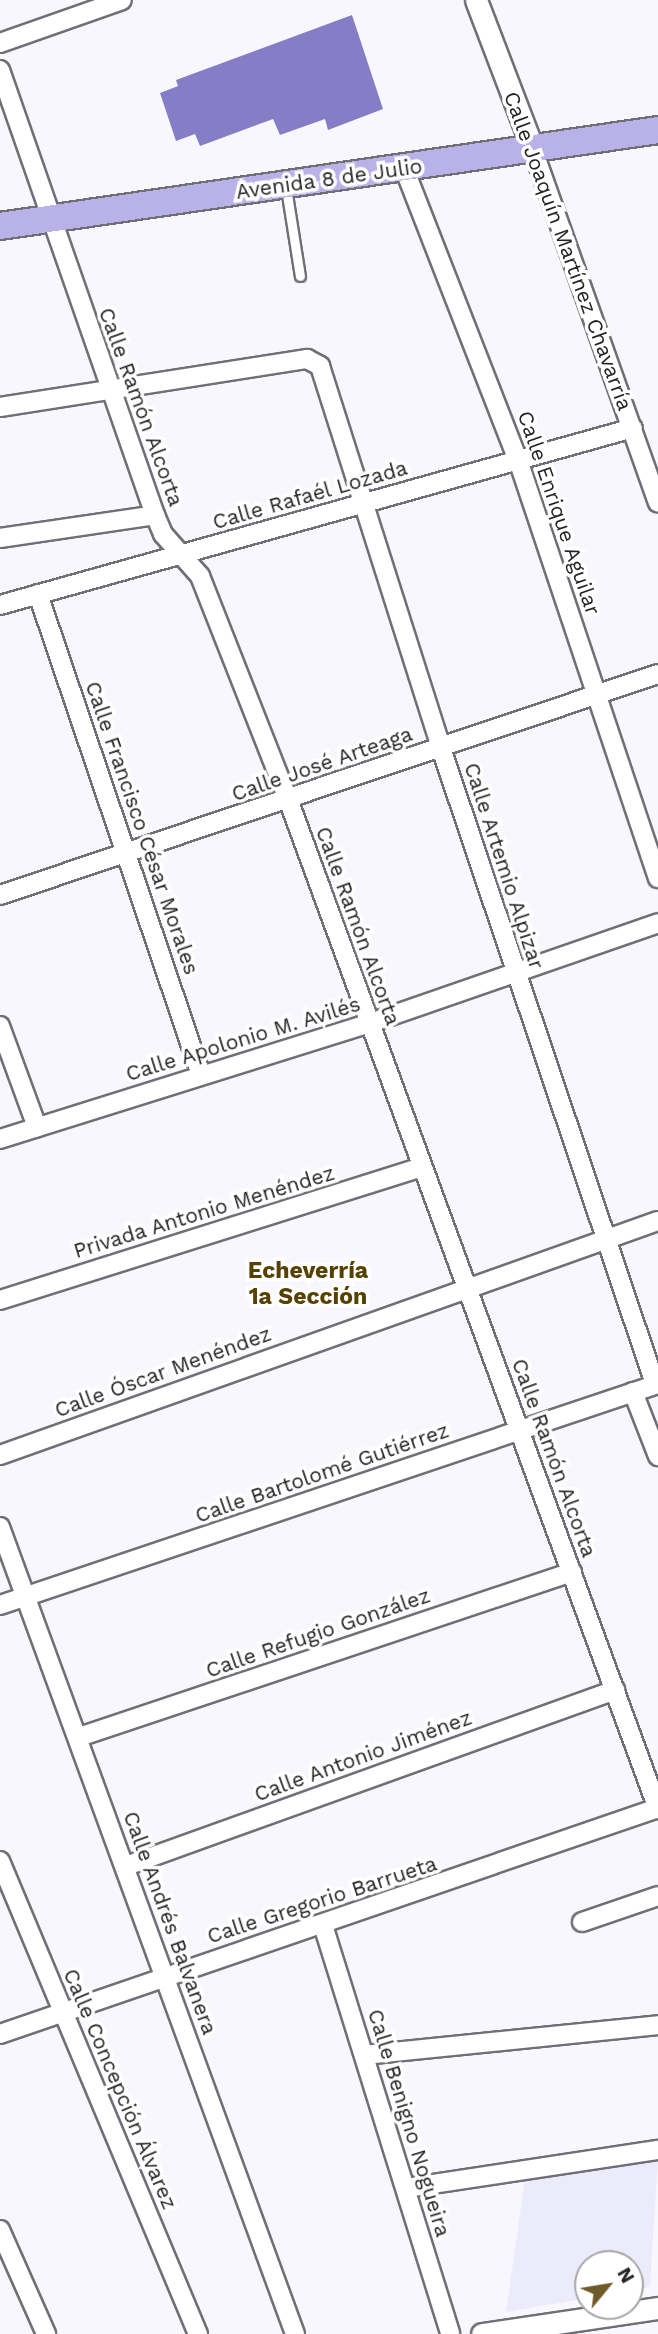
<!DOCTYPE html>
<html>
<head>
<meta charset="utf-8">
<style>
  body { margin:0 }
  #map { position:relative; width:658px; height:2334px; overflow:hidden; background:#f8f7fe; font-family:"Work Sans",sans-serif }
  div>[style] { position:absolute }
  .built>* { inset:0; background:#ecebfb }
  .building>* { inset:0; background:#857dc5 }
  .roads { filter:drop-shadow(2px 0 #706f76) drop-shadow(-2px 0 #706f76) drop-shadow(0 2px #706f76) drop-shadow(0 -2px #706f76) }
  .service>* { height:9px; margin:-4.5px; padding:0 4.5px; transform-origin:4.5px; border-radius:4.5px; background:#fff }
  .minor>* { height:18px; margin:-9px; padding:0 9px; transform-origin:9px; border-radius:9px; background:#fff }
  .tertiary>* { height:21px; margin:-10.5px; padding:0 10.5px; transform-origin:10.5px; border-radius:10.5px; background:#fff }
  .primary>* { height:26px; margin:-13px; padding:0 13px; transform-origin:13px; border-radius:13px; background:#b9b2e9 }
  span { translate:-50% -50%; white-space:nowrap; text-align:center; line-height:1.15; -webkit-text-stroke:7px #fff; paint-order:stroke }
  .street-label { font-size:21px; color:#242427 }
  .neighbourhood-label { font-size:23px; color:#574100; font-weight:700 }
  .north { position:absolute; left:574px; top:2250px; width:70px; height:70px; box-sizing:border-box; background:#fff; border:2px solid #a7a7a9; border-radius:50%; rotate:60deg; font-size:19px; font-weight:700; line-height:28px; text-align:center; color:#242427 }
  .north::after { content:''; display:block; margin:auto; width:24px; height:32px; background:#6f5a29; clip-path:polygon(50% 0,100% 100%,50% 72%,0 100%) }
</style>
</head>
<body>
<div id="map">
  <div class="built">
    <i style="clip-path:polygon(658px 2158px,650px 2287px,630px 2290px,630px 2264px,588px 2264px,588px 2298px,506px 2312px,525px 2179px)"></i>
  </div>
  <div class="building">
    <i style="clip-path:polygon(352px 15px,383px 109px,328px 130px,325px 119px,280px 135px,273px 119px,200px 146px,195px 134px,176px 141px,160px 93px,178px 86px,176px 80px)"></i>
  </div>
  <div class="roads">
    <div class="service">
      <i style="left:286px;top:188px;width:89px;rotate:81deg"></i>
    </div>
    <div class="minor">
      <i style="left:0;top:43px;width:129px;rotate:-19.4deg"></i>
      <i style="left:0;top:70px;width:471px;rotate:70.8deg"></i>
      <i style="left:155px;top:515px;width:21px;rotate:67deg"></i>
      <i style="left:163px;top:534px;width:56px;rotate:48.6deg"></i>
      <i style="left:200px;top:576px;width:240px;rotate:68.5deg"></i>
      <i style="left:288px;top:799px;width:1076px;rotate:69.88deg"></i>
      <i style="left:532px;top:147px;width:377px;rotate:70.5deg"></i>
      <i style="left:404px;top:168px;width:313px;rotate:68.7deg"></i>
      <i style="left:518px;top:460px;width:441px;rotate:71.5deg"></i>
      <i style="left:0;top:407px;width:311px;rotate:-8.9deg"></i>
      <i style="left:307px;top:359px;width:15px;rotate:28deg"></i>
      <i style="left:320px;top:366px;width:401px;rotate:72.4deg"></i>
      <i style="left:441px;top:748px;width:671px;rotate:71.4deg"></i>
      <i style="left:0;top:538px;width:157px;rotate:-8.4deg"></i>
      <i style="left:38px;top:594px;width:508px;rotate:71.28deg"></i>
      <i style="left:0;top:605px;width:657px;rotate:-15.62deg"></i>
      <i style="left:0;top:895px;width:694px;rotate:-18.57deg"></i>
      <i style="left:0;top:1026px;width:108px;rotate:69.9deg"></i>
      <i style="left:0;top:1139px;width:388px;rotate:-17.4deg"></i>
      <i style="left:370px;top:1023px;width:305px;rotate:-19.1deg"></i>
      <i style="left:0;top:1300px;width:442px;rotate:-17.5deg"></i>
      <i style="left:633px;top:1392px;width:69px;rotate:68.7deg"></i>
      <i style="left:0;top:1455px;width:698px;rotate:-19.58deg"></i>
      <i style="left:0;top:1527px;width:859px;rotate:69.92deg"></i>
      <i style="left:0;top:1605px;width:694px;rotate:-18.57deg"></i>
      <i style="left:79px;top:1737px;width:520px;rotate:-18.5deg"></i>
      <i style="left:0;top:1861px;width:513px;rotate:67.29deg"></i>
      <i style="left:126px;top:1866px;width:520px;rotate:-19.79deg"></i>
      <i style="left:582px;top:1922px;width:80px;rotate:-18.9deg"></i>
      <i style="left:323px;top:1925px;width:428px;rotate:72.7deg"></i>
      <i style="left:0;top:2034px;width:696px;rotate:-18.96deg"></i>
      <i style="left:364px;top:2055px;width:296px;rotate:-5.8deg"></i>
      <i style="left:406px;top:2188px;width:255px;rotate:-8.6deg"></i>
      <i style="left:0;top:2230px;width:114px;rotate:66.1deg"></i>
    </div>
    <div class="tertiary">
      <i style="left:476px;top:0;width:157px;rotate:69.1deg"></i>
      <i style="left:482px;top:2334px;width:178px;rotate:-8.4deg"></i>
    </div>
    <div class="primary">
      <i style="left:0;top:226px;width:665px;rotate:-8.3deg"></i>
    </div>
  </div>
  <div class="street-label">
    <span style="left:329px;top:179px;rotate:-8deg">Avenida 8 de Julio</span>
    <span style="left:568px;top:251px;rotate:70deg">Calle Joaquín Martínez Chavarría</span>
    <span style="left:141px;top:407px;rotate:70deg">Calle Ramón Alcorta</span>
    <span style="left:310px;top:495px;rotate:-16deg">Calle Rafaél Lozada</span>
    <span style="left:559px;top:513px;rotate:71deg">Calle Enrique Aguilar</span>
    <span style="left:322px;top:764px;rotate:-19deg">Calle José Arteaga</span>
    <span style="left:142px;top:828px;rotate:71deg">Calle Francisco César Morales</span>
    <span style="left:504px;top:866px;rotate:72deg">Calle Artemio Alpizar</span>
    <span style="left:358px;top:926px;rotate:70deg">Calle Ramón Alcorta</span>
    <span style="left:243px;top:1039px;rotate:-17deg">Calle Apolonio M. Avilés</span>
    <span style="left:204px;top:1212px;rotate:-17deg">Privada Antonio Menéndez</span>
    <span style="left:163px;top:1372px;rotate:-20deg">Calle Óscar Menéndez</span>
    <span style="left:554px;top:1458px;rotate:70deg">Calle Ramón Alcorta</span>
    <span style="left:322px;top:1473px;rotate:-19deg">Calle Bartolomé Gutiérrez</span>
    <span style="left:318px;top:1633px;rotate:-19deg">Calle Refugio González</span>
    <span style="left:363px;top:1756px;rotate:-20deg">Calle Antonio Jiménez</span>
    <span style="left:322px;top:1900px;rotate:-18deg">Calle Gregorio Barrueta</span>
    <span style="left:170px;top:1923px;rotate:70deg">Calle Andrés Balvanera</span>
    <span style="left:120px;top:2089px;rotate:67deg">Calle Concepción Álvarez</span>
    <span style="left:409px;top:2123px;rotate:73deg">Calle Benigno Nogueira</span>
  </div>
  <div class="neighbourhood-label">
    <span style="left:308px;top:1284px">Echeverría<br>1a Sección</span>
  </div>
  <div class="north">N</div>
</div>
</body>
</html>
